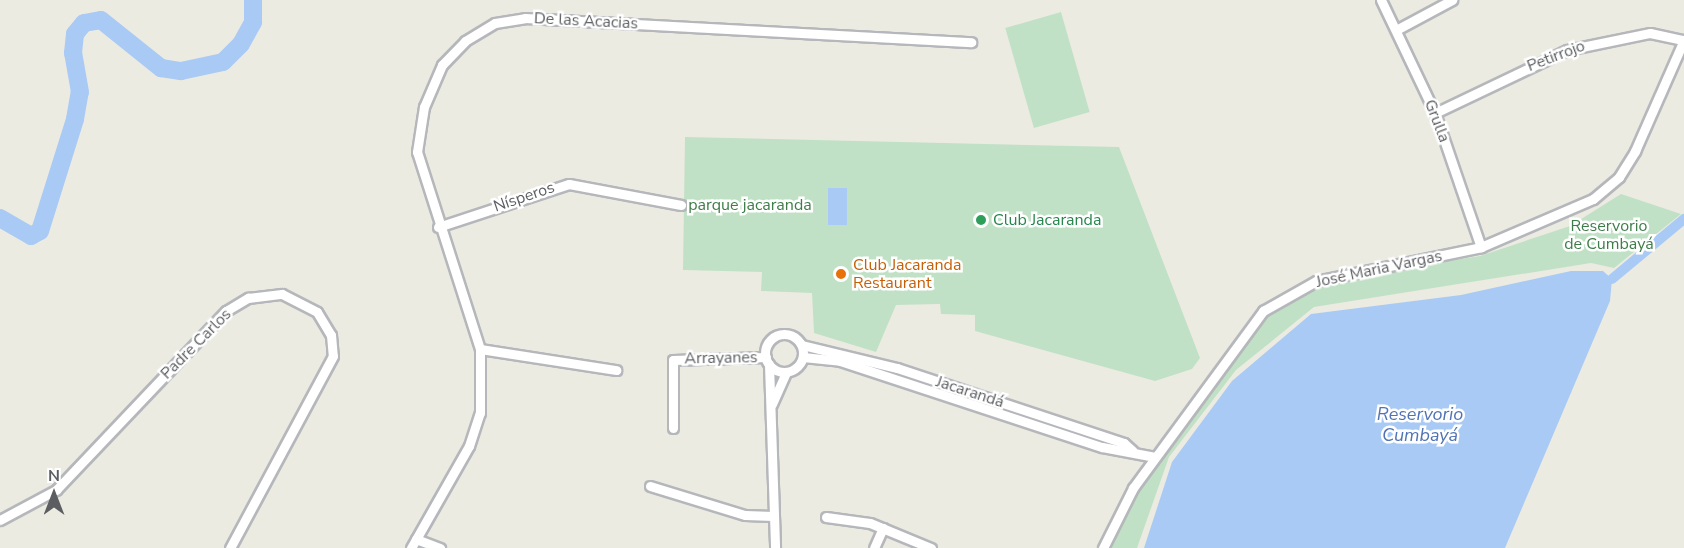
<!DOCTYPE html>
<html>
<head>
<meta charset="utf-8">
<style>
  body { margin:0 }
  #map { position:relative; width:1684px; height:548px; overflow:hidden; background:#ecebe2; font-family:"Nunito Sans",sans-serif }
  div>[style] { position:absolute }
  .green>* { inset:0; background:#c1e1c6; transform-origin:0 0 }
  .water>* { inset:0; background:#a9caf5; transform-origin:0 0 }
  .canal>* { height:10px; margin:-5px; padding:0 5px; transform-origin:5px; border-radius:5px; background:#a9caf5 }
  .river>* { height:18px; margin:-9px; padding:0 9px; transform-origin:9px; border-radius:9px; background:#a9caf5 }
  .roads { filter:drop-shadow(2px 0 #b5b7bb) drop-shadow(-2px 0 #b5b7bb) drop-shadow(0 2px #b5b7bb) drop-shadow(0 -2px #b5b7bb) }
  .street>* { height:9px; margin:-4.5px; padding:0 4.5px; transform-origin:4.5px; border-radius:4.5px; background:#fff }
  .street>.ring { margin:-4.5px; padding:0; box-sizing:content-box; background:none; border:9px solid #fff; border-radius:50% }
  .dots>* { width:16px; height:16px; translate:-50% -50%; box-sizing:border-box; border:3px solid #fff; border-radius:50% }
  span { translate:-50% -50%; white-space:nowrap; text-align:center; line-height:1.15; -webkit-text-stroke:5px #fff; paint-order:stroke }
  .street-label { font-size:16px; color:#5b5d61 }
  .park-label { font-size:16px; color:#3e7d49 }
  .leisure-label { font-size:16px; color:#27864d }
  .left { translate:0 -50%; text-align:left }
  .food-label { font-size:16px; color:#c56008 }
  .water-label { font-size:18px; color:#5073b4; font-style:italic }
  .north { position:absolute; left:24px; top:464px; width:60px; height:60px; -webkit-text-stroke:4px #fff; paint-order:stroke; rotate:0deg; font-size:16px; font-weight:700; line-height:24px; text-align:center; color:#5b5d61 }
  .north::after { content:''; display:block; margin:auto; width:21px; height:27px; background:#5b5d61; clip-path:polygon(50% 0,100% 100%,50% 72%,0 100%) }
</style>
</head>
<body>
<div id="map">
  <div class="green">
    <i style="left:1061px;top:12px;width:104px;height:58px;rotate:74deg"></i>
    <i style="clip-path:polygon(685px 137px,1119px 147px,1200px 358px,1192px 369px,1155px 381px,975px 331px,975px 315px,941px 314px,940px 304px,896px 305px,876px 352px,814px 333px,812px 293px,761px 291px,762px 272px,683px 270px)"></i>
    <i style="clip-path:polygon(1621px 194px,1681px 214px,1614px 268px,1591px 263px,1314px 307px,1236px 370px,1169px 457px,1137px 548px,1097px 548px,1173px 427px,1269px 311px,1320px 281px,1480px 256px,1570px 226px)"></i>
  </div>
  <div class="water">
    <i style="left:828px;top:188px;width:19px;height:37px"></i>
    <i style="clip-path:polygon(1571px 271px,1603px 271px,1612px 279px,1610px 301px,1505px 548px,1144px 548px,1172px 462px,1232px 381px,1311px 314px,1461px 295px)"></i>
  </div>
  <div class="canal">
    <i style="left:1612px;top:279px;width:94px;rotate:-39.8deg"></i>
  </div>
  <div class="river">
    <i style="left:0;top:218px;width:36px;rotate:30deg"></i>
    <i style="left:31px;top:236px;width:10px;rotate:-29deg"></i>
    <i style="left:40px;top:231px;width:117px;rotate:-72.6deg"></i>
    <i style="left:75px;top:119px;width:27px;rotate:-80deg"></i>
    <i style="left:80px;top:92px;width:40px;rotate:-100deg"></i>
    <i style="left:73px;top:53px;width:19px;rotate:-84deg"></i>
    <i style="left:75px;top:34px;width:14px;rotate:-51deg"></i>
    <i style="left:84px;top:23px;width:17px;rotate:-10deg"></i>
    <i style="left:101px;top:20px;width:77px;rotate:38.7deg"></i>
    <i style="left:161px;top:68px;width:20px;rotate:9deg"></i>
    <i style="left:181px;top:71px;width:43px;rotate:-12.1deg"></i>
    <i style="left:223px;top:62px;width:25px;rotate:-45deg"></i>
    <i style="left:241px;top:44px;width:25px;rotate:-61deg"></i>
    <i style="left:253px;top:22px;width:22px;rotate:-90deg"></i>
  </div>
  <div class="roads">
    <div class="street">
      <i style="left:1381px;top:0;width:125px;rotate:64.5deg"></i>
      <i style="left:1435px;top:113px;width:142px;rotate:71.1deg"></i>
      <i style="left:1396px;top:30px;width:64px;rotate:-28.2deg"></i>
      <i style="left:1435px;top:113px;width:146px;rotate:-25.5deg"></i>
      <i style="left:1567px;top:50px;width:85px;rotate:-11.6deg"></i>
      <i style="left:1650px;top:33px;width:35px;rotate:12deg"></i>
      <i style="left:438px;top:227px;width:138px;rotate:-18.2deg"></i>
      <i style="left:569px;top:184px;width:114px;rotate:10.6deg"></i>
      <i class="ring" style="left:765px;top:334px;width:29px;height:29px"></i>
      <i style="left:802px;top:345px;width:98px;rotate:13.6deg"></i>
      <i style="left:897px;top:368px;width:239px;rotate:18.3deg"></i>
      <i style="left:1124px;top:443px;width:12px;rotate:42deg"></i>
      <i style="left:480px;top:349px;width:138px;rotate:8.8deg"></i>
      <i style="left:803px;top:357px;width:37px;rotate:6deg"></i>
      <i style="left:840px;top:361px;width:276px;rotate:18.2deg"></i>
      <i style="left:1102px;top:447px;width:54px;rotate:10.7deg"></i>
      <i style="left:769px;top:364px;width:184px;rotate:88.1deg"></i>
      <i style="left:772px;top:404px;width:35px;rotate:-66deg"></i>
      <i style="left:673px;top:428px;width:68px;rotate:-90deg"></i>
      <i style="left:673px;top:360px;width:93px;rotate:-1.8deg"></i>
      <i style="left:650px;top:486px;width:99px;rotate:17deg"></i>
      <i style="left:745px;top:515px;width:28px;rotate:2deg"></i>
      <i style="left:826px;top:517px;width:44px;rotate:7.8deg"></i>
      <i style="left:870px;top:523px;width:66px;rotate:22.3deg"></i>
      <i style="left:0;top:520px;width:64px;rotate:-28.2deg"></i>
      <i style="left:56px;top:490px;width:247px;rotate:-46.5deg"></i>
      <i style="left:226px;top:311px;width:26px;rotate:-31deg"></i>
      <i style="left:248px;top:298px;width:34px;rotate:-7deg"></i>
      <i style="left:282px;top:294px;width:39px;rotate:27deg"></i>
      <i style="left:317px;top:312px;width:27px;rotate:59deg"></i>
      <i style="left:331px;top:335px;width:21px;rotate:85deg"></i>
      <i style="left:333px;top:356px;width:218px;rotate:118.2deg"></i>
      <i style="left:416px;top:539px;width:26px;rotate:21deg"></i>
      <i style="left:411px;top:548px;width:117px;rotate:-60.4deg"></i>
      <i style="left:469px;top:446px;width:35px;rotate:-72deg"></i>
      <i style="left:480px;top:413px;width:64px;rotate:-90deg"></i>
      <i style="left:480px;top:349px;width:207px;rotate:-107.7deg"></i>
      <i style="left:417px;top:152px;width:46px;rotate:-81.2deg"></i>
      <i style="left:424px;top:107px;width:46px;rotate:-66.8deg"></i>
      <i style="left:442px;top:65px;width:33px;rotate:-46deg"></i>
      <i style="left:465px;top:41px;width:35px;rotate:-31deg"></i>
      <i style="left:495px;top:23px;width:30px;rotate:-9deg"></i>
      <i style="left:525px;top:18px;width:447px;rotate:3.1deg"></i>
      <i style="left:874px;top:548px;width:22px;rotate:-66deg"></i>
      <i style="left:1103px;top:548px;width:67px;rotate:-63.4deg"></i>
      <i style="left:1133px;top:488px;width:220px;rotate:-53.7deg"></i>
      <i style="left:1263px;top:311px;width:61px;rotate:-29.5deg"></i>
      <i style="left:1316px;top:281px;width:168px;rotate:-11.6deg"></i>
      <i style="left:1481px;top:247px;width:122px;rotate:-23.2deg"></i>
      <i style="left:1593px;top:199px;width:34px;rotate:-40deg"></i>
      <i style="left:1619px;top:177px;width:31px;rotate:-58deg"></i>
      <i style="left:1635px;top:151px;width:121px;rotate:-66.2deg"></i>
    </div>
  </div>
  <div class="dots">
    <i style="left:981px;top:220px;background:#2e9e5b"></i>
    <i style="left:841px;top:274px;background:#e8710a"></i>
  </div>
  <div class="street-label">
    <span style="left:586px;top:21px;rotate:3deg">De las Acacias</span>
    <span style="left:1556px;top:56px;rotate:-21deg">Petirrojo</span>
    <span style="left:1437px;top:121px;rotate:69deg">Grulla</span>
    <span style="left:524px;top:197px;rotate:-19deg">Nísperos</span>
    <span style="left:1379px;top:269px;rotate:-12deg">José Maria Vargas</span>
    <span style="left:196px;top:344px;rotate:-45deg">Padre Carlos</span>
    <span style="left:721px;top:358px;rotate:-1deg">Arrayanes</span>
    <span style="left:970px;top:392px;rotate:18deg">Jacarandá</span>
  </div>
  <div class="park-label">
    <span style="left:750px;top:205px">parque jacaranda</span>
    <span style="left:1609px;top:235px">Reservorio<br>de Cumbayá</span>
  </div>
  <div class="leisure-label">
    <span class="left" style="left:993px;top:220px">Club Jacaranda</span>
  </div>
  <div class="food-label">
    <span class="left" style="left:853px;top:274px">Club Jacaranda<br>Restaurant</span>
  </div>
  <div class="water-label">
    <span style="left:1420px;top:425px">Reservorio<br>Cumbayá</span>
  </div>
  <div class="north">N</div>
</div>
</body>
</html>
